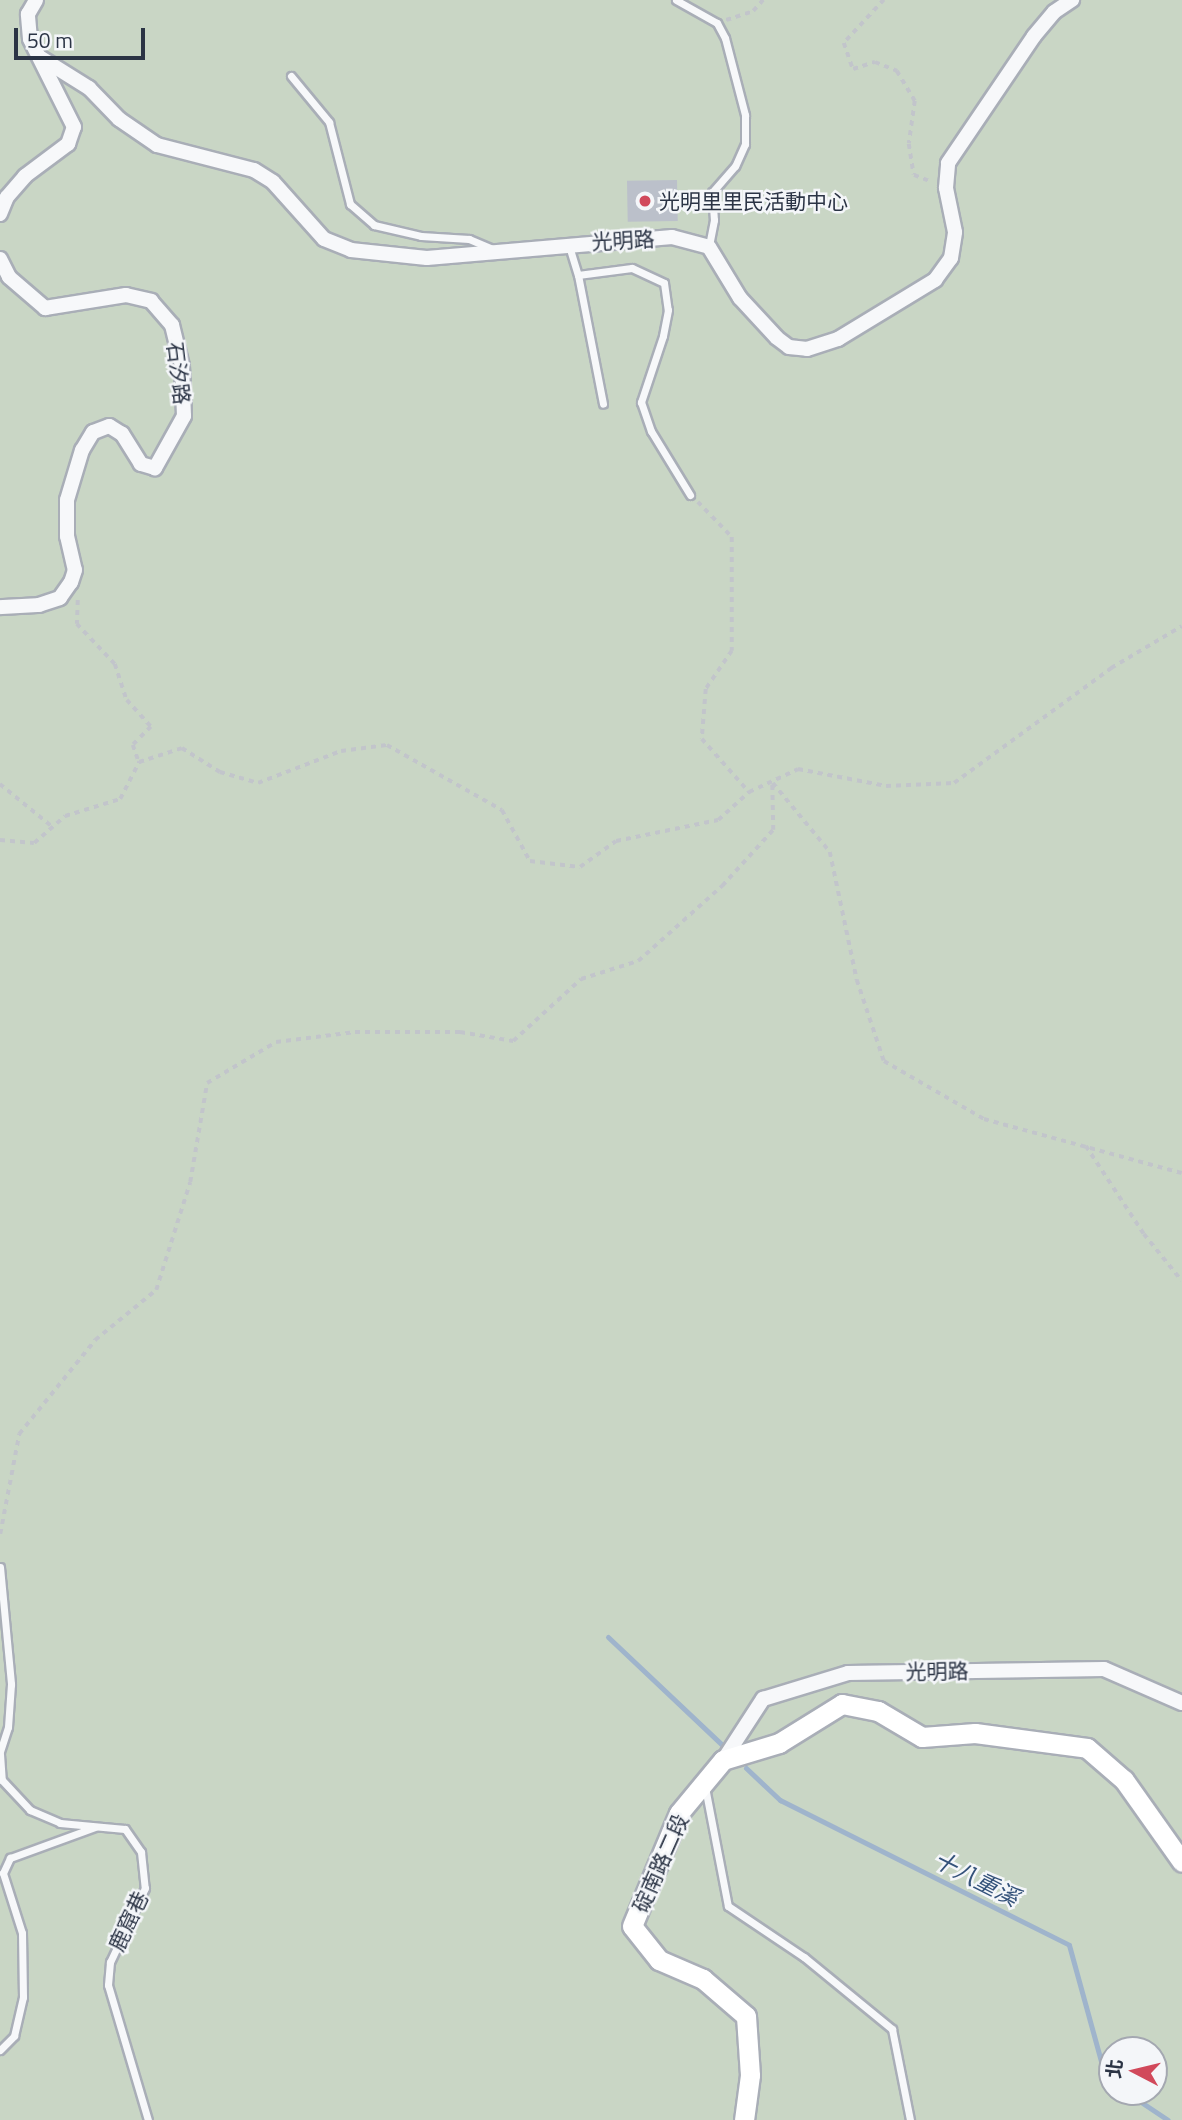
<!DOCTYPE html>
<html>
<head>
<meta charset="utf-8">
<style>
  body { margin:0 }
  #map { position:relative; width:1182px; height:2120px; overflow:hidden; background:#e4e7ec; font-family:"Titillium Web","Noto Sans TC",sans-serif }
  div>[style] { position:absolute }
  .green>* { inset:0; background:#c9d6c5 }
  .stream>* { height:5px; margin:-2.5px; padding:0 2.5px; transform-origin:2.5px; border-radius:2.5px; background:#9fb4cc }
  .building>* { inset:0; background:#bbc0ca; transform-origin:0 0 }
  .path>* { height:3.5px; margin-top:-1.75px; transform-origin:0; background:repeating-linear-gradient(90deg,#c2c5cb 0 5px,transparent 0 10px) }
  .roads { filter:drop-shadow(2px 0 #a9aeb7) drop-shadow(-2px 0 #a9aeb7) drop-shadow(0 2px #a9aeb7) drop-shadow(0 -2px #a9aeb7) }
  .lane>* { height:7px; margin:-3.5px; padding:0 3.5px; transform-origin:3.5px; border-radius:3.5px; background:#f7f8fa }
  .street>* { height:14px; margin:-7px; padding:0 7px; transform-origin:7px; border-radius:7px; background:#f7f8fa }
  .secondary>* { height:19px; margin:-9.5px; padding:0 9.5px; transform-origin:9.5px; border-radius:9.5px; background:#fff }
  .dots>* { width:19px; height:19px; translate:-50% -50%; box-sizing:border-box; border:4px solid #f4f6f9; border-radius:50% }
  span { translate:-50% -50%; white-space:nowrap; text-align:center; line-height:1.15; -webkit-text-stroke:5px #f4f6f9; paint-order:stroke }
  .poi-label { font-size:21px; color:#2b3445 }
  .left { translate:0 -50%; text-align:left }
  .street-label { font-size:21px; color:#2b3445 }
  .water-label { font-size:23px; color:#34527a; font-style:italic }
  .north { position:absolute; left:1098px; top:2036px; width:70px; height:70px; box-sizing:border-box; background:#f4f6f9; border:2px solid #a4a8b1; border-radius:50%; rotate:277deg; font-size:19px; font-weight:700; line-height:28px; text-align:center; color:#2b3445 }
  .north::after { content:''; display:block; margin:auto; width:24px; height:32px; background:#d1495b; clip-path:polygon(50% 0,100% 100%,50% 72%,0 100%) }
  .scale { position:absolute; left:14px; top:28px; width:131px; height:32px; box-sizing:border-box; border:4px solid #2b3445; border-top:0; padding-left:9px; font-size:21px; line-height:24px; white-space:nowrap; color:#2b3445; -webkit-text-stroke:5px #f4f6f9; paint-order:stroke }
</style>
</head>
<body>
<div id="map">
  <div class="green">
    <i style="clip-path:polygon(evenodd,0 0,1182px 0,1182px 2120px,0 2120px,0 0,1112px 2050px,1154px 2050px,1154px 2092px,1112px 2092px,1112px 2050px)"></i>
  </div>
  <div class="stream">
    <i style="left:608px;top:1637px;width:156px;rotate:43.4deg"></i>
    <i style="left:746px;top:1768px;width:47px;rotate:43.3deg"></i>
    <i style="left:780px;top:1800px;width:323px;rotate:26.6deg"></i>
    <i style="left:1069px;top:1945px;width:139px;rotate:74.6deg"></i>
    <i style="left:1106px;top:2079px;width:7px;rotate:34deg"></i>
    <i style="left:1126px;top:2092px;width:50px;rotate:33.7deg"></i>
  </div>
  <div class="building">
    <i style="left:677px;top:180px;width:41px;height:50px;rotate:89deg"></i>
  </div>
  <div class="path">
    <i style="left:884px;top:0;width:59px;rotate:132.9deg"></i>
    <i style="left:844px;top:43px;width:28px;rotate:71deg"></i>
    <i style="left:853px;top:69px;width:23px;rotate:-18deg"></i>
    <i style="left:875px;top:62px;width:24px;rotate:22deg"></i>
    <i style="left:897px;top:71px;width:35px;rotate:59deg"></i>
    <i style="left:915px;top:101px;width:43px;rotate:97.9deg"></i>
    <i style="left:909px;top:144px;width:31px;rotate:81deg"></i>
    <i style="left:914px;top:175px;width:19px;rotate:21deg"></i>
    <i style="left:726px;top:20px;width:28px;rotate:-18deg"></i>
    <i style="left:753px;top:11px;width:15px;rotate:-48deg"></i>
    <i style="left:698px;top:502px;width:49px;rotate:45.8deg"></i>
    <i style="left:732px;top:537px;width:114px;rotate:90deg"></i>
    <i style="left:732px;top:651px;width:46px;rotate:124.4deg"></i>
    <i style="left:706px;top:689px;width:50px;rotate:94.6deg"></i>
    <i style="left:702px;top:739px;width:71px;rotate:48.4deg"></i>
    <i style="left:78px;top:600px;width:24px;rotate:92deg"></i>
    <i style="left:77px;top:624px;width:55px;rotate:46.5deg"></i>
    <i style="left:115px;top:664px;width:38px;rotate:72deg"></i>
    <i style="left:127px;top:700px;width:36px;rotate:48deg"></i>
    <i style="left:151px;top:727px;width:25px;rotate:135deg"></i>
    <i style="left:133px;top:745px;width:18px;rotate:71deg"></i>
    <i style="left:773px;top:783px;width:89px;rotate:50.4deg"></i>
    <i style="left:830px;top:852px;width:131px;rotate:78.1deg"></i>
    <i style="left:857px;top:980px;width:85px;rotate:71.6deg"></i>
    <i style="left:884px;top:1061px;width:116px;rotate:30.1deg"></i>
    <i style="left:984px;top:1119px;width:205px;rotate:15.3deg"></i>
    <i style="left:0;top:784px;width:70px;rotate:39.2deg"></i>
    <i style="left:0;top:840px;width:34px;rotate:5deg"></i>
    <i style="left:34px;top:843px;width:41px;rotate:-41.1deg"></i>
    <i style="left:65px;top:816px;width:58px;rotate:-17.2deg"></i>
    <i style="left:120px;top:799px;width:42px;rotate:-62.8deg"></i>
    <i style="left:139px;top:762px;width:45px;rotate:-18deg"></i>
    <i style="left:182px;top:748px;width:45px;rotate:32.3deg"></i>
    <i style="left:220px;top:772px;width:40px;rotate:16deg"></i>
    <i style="left:258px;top:783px;width:89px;rotate:-21.1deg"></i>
    <i style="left:341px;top:751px;width:46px;rotate:-7.4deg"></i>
    <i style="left:387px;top:745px;width:132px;rotate:29.5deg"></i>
    <i style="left:502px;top:810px;width:58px;rotate:61.2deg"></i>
    <i style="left:530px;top:861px;width:50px;rotate:6.8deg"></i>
    <i style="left:580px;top:867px;width:44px;rotate:-35.8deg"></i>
    <i style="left:616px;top:841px;width:104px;rotate:-11.6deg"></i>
    <i style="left:718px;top:820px;width:42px;rotate:-42.1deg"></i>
    <i style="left:749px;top:792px;width:54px;rotate:-25.1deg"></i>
    <i style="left:798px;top:769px;width:90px;rotate:10.9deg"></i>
    <i style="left:886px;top:786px;width:68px;rotate:-2.5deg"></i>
    <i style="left:954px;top:783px;width:195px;rotate:-36.2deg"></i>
    <i style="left:1111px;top:668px;width:82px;rotate:-30.6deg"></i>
    <i style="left:1086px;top:1146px;width:105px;rotate:56.6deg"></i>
    <i style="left:1144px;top:1234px;width:60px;rotate:51deg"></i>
    <i style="left:0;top:1534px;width:102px;rotate:-79.2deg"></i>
    <i style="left:19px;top:1434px;width:121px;rotate:-51deg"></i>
    <i style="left:95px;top:1340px;width:79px;rotate:-39.3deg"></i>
    <i style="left:156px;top:1290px;width:113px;rotate:-72.5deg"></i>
    <i style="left:190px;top:1182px;width:100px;rotate:-80.3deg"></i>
    <i style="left:207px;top:1083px;width:80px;rotate:-30.7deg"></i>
    <i style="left:276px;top:1042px;width:80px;rotate:-7.2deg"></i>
    <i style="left:355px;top:1032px;width:105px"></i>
    <i style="left:460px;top:1032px;width:54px;rotate:9.6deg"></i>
    <i style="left:513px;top:1041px;width:92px;rotate:-42.4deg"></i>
    <i style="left:581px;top:979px;width:60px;rotate:-17.5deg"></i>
    <i style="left:638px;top:961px;width:113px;rotate:-41.8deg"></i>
    <i style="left:722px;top:886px;width:76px;rotate:-47.7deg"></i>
    <i style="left:773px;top:830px;width:48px;rotate:-91.2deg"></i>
  </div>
  <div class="roads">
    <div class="lane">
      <i style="left:676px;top:0;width:47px;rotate:29.3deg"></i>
      <i style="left:717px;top:23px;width:17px;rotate:62deg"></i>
      <i style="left:725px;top:38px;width:80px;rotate:75.4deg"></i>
      <i style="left:745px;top:115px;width:29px;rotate:90deg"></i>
      <i style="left:745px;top:144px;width:24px;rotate:114deg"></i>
      <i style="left:735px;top:166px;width:35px;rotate:131deg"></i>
      <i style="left:712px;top:192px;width:28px;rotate:86deg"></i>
      <i style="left:714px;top:220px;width:26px;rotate:101deg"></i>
      <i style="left:291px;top:76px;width:60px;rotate:50.4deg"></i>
      <i style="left:329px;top:122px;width:85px;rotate:75.6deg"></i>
      <i style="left:350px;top:204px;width:32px;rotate:41deg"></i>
      <i style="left:374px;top:225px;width:48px;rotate:13.2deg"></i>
      <i style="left:421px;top:236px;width:48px;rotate:3.6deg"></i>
      <i style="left:469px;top:239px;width:25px;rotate:23deg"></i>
      <i style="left:569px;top:246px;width:30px;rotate:73deg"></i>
      <i style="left:578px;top:275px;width:54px;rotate:-7.4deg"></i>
      <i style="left:632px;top:268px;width:35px;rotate:25deg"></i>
      <i style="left:664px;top:283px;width:27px;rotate:82deg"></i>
      <i style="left:668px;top:310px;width:26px;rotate:101deg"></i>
      <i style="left:663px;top:336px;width:70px;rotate:108.4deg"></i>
      <i style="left:641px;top:402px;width:31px;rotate:71deg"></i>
      <i style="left:651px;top:431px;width:75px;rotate:58.6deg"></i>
      <i style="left:578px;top:275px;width:131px;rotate:79deg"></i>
      <i style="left:0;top:1567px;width:118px;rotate:84.6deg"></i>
      <i style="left:11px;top:1684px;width:43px;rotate:94deg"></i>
      <i style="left:8px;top:1727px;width:26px;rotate:108deg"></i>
      <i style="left:0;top:1754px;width:26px;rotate:86deg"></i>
      <i style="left:2px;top:1780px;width:41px;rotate:47deg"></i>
      <i style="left:30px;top:1810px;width:33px;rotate:23deg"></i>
      <i style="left:60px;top:1823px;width:65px;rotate:5.3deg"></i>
      <i style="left:125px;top:1829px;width:28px;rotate:55deg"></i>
      <i style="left:141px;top:1852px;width:36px;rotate:84deg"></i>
      <i style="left:145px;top:1888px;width:82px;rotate:115.3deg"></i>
      <i style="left:110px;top:1962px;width:23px;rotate:95deg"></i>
      <i style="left:108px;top:1985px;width:141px;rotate:73.5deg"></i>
      <i style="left:705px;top:1787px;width:121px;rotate:79.1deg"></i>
      <i style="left:728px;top:1906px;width:92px;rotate:33.9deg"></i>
      <i style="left:804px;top:1957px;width:114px;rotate:39.3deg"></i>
      <i style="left:892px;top:2029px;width:93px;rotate:78.8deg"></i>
      <i style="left:0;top:2050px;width:20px;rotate:-45deg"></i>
      <i style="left:14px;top:2036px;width:40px;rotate:-77deg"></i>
      <i style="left:23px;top:1997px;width:64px;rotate:-90.9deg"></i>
      <i style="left:22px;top:1933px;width:63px;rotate:-107.6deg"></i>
      <i style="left:3px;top:1873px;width:17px;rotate:-65deg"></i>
      <i style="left:10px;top:1858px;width:90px;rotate:-20deg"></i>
    </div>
    <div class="street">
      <i style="left:41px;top:58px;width:57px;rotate:32deg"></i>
      <i style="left:89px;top:88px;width:43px;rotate:45.9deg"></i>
      <i style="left:119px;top:119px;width:46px;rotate:34.4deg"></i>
      <i style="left:157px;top:145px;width:100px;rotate:14.5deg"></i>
      <i style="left:254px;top:170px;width:22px;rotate:32deg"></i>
      <i style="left:273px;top:182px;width:76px;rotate:48.2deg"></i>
      <i style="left:324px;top:239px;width:29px;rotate:22deg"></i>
      <i style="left:351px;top:250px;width:76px;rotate:6deg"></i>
      <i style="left:427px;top:258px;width:246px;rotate:-4.9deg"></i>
      <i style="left:672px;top:237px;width:38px;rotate:15deg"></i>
      <i style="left:709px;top:247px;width:60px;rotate:58.7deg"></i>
      <i style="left:740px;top:298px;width:54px;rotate:47.2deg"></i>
      <i style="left:777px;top:338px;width:15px;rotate:37deg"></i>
      <i style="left:789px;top:347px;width:18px;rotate:6deg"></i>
      <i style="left:807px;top:349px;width:33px;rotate:-18deg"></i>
      <i style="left:838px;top:339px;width:114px;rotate:-31.3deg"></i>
      <i style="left:935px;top:280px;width:27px;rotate:-54deg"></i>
      <i style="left:951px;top:258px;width:26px;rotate:-81deg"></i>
      <i style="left:955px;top:232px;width:45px;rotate:-101.6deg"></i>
      <i style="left:946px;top:188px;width:25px;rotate:-85deg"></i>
      <i style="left:948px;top:163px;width:153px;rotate:-55.9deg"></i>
      <i style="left:1034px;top:36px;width:31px;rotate:-50deg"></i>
      <i style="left:1054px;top:12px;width:22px;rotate:-34deg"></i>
      <i style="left:0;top:214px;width:18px;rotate:-68deg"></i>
      <i style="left:7px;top:197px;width:28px;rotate:-49deg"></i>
      <i style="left:25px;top:176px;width:54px;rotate:-36.7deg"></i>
      <i style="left:68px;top:144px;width:18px;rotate:-71deg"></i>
      <i style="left:74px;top:127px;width:98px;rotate:-116.6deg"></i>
      <i style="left:30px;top:39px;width:25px;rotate:-95deg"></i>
      <i style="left:28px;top:14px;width:16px;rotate:-60deg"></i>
      <i style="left:0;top:259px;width:20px;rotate:63deg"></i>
      <i style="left:9px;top:277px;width:48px;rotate:40.7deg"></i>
      <i style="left:45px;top:308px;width:82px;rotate:-9.1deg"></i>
      <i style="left:126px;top:295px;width:26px;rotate:13deg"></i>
      <i style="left:151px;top:301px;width:32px;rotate:49deg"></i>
      <i style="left:172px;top:325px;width:42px;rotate:76.3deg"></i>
      <i style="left:182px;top:366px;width:50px;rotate:87.7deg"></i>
      <i style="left:184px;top:416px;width:60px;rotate:119.1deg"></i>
      <i style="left:155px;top:468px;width:15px;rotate:-164deg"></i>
      <i style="left:141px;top:464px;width:36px;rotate:-122deg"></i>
      <i style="left:122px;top:434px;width:15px;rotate:-148deg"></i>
      <i style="left:109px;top:426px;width:17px;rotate:159deg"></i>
      <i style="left:93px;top:432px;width:21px;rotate:121deg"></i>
      <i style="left:82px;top:450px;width:52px;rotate:106.7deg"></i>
      <i style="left:67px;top:500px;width:36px;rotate:90deg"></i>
      <i style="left:67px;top:536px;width:35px;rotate:77deg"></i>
      <i style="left:75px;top:570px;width:13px;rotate:108deg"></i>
      <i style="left:71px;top:582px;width:19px;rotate:125deg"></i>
      <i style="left:60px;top:598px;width:22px;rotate:162deg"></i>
      <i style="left:39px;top:605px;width:39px;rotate:177deg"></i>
      <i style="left:724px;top:1759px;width:72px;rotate:-57deg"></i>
      <i style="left:763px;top:1699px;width:89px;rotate:-17deg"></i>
      <i style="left:848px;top:1673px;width:256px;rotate:-0.9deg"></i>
      <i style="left:1104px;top:1669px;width:85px;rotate:23.6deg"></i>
    </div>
    <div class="secondary">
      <i style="left:744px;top:2120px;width:45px;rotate:-82.4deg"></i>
      <i style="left:750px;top:2075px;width:59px;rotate:-93.9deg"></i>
      <i style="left:746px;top:2016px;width:57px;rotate:-139.3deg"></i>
      <i style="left:703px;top:1979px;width:48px;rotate:-156.6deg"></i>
      <i style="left:659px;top:1960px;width:43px;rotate:-128.5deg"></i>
      <i style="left:632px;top:1926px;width:122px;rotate:-67.4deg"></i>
      <i style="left:679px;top:1813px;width:69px;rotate:-50.3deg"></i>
      <i style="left:723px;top:1760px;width:59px;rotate:-16.9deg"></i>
      <i style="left:779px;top:1743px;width:74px;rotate:-31.8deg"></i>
      <i style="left:842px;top:1704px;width:37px;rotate:11deg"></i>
      <i style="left:878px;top:1711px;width:51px;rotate:30.6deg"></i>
      <i style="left:922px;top:1737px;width:53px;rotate:-4.3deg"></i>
      <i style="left:975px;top:1733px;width:113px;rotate:7.6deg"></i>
      <i style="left:1087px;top:1748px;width:49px;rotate:40.9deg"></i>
      <i style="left:1124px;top:1780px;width:100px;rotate:54.7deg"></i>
    </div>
  </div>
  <div class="dots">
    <i style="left:645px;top:201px;background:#d1495b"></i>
  </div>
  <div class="poi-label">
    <span class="left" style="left:659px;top:201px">光明里里民活動中心</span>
  </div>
  <div class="street-label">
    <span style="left:623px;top:240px;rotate:-3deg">光明路</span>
    <span style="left:179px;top:373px;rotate:83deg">石汐路</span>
    <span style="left:937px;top:1671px;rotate:-1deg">光明路</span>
    <span style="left:660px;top:1863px;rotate:-66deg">碇南路二段</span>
    <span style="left:128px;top:1921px;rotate:-65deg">鹿窟巷</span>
  </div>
  <div class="water-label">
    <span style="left:976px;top:1879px;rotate:27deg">十八重溪</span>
  </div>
  <div class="north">北</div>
  <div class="scale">50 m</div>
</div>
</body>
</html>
